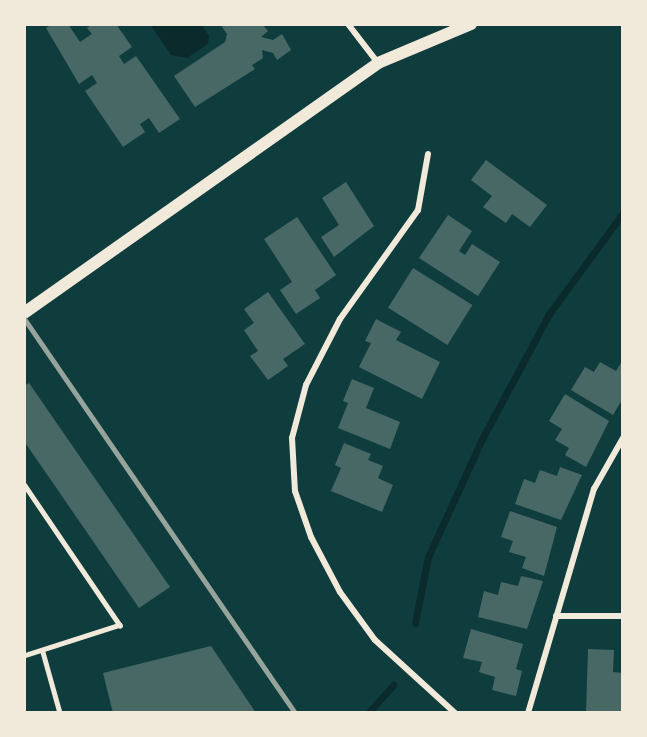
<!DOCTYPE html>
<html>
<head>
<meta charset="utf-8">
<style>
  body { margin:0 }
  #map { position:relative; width:647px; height:737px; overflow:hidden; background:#0f3d3e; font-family:"Libre Baskerville",serif }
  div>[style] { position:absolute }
  .water>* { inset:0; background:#0a2a2b }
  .stream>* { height:7px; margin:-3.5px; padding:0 3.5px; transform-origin:3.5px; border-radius:3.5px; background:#0a2a2b }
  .building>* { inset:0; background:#486865; transform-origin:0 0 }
  .service>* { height:4.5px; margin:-2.25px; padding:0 2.25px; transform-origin:2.25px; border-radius:2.25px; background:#f1e9da }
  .minor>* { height:6px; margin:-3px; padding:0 3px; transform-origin:3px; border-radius:3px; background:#f1e9da }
  .secondary>* { height:12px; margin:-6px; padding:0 6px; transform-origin:6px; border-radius:6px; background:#f1e9da }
  .rail>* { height:4.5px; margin:-2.25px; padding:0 2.25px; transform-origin:2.25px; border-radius:2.25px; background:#97a49c }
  span { translate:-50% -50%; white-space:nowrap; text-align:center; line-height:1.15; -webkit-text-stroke:5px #f1e9da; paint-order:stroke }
  .frame { position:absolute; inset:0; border:26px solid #f1e9da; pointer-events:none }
</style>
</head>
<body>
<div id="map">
  <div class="water">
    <i style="clip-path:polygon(150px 24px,201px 24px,209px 36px,208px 44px,187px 58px,171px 55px)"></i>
  </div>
  <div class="stream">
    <i style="left:415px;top:623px;width:67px;rotate:-78.9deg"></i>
    <i style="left:428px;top:557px;width:130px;rotate:-65.4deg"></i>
    <i style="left:482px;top:439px;width:142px;rotate:-61.8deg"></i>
    <i style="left:549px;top:314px;width:125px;rotate:-53.8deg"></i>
    <i style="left:368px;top:713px;width:38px;rotate:-48deg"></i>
  </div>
  <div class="building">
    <i style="clip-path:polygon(52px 24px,68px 24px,80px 42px,92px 34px,87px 28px,93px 24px,116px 24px,132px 47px,119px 56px,124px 64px,136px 56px,180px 119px,159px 133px,149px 118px,140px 124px,145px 132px,123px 147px,85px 91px,97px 83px,92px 75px,79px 84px,46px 28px)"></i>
    <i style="clip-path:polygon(220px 24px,262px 24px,268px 31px,261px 37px,273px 40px,282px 34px,291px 50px,277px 60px,273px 53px,262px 50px,263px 58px,252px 65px,255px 69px,195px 107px,174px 76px,225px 42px,227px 34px)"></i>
    <i style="clip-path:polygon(486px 160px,547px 205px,530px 227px,512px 214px,506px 223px,483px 207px,492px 196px,471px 180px)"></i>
    <i style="clip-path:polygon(346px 182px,374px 226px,334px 257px,321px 237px,339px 225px,322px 198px)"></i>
    <i style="clip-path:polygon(448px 215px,472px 231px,459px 251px,465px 255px,472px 244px,500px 262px,478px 296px,419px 258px)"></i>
    <i style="clip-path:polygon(297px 217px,336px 275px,315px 290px,320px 298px,296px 314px,280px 290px,292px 282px,264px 239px)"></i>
    <i style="left:413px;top:268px;width:70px;height:47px;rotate:32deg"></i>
    <i style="clip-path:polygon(268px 292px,305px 344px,283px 359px,288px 366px,268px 380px,250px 356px,258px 351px,244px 330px,254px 323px,244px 309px)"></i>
    <i style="clip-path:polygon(376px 319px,401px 332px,396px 340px,440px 362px,422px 399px,359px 367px,371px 343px,365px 341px)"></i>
    <i style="clip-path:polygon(623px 360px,623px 398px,613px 415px,571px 390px,585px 367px,594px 372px,600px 362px,616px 371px)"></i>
    <i style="clip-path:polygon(352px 379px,374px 388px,366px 408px,400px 422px,390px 449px,338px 428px,348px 403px,343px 401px)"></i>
    <i style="clip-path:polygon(29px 383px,170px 587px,139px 608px,24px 441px,24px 386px)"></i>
    <i style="clip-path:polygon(565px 394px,609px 421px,586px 467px,565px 455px,569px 448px,555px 440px,562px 429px,549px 421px)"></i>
    <i style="clip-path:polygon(344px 443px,371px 454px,368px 460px,383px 466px,378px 478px,393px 485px,382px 512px,331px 491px,341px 468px,335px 465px)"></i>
    <i style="clip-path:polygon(560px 467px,582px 475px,561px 520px,515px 504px,524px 479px,535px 483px,540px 470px,557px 476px)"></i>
    <i style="clip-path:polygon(510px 511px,557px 527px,544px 576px,522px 568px,526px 557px,509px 552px,513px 541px,501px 537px)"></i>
    <i style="clip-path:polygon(521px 576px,543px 581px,527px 629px,478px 617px,484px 591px,498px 595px,501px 582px,518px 586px)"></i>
    <i style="clip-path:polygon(471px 629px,523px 644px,516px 669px,522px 671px,516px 696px,492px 690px,495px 677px,479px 672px,482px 662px,463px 658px)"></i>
    <i style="clip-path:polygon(211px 646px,256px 713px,113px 713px,103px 673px)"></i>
    <i style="clip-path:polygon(588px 649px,614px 650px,613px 672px,623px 673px,623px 713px,586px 713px)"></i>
  </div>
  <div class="service">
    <i style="left:24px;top:484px;width:171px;rotate:55.8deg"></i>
    <i style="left:120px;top:625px;width:101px;rotate:162.1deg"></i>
    <i style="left:43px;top:652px;width:63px;rotate:74.4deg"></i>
  </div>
  <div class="minor">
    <i style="left:348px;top:24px;width:49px;rotate:52.4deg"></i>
    <i style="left:428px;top:154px;width:57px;rotate:100.1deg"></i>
    <i style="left:418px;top:210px;width:134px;rotate:125.6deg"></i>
    <i style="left:340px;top:319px;width:74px;rotate:117.3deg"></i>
    <i style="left:306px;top:385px;width:55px;rotate:104.8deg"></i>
    <i style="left:292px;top:438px;width:53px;rotate:86.8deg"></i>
    <i style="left:295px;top:491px;width:49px;rotate:70.8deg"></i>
    <i style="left:311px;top:537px;width:62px;rotate:62.2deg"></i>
    <i style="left:340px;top:592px;width:59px;rotate:53.9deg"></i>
    <i style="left:375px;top:640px;width:108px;rotate:42.4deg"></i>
    <i style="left:556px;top:616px;width:67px"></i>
    <i style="left:528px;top:713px;width:234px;rotate:-73.6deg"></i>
    <i style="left:594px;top:489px;width:59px;rotate:-60.4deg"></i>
  </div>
  <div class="secondary">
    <i style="left:24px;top:313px;width:433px;rotate:-35.2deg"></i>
    <i style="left:378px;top:63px;width:101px;rotate:-22.8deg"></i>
  </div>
  <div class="rail">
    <i style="left:24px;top:318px;width:479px;rotate:55.5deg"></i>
  </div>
  <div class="frame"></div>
</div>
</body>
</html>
